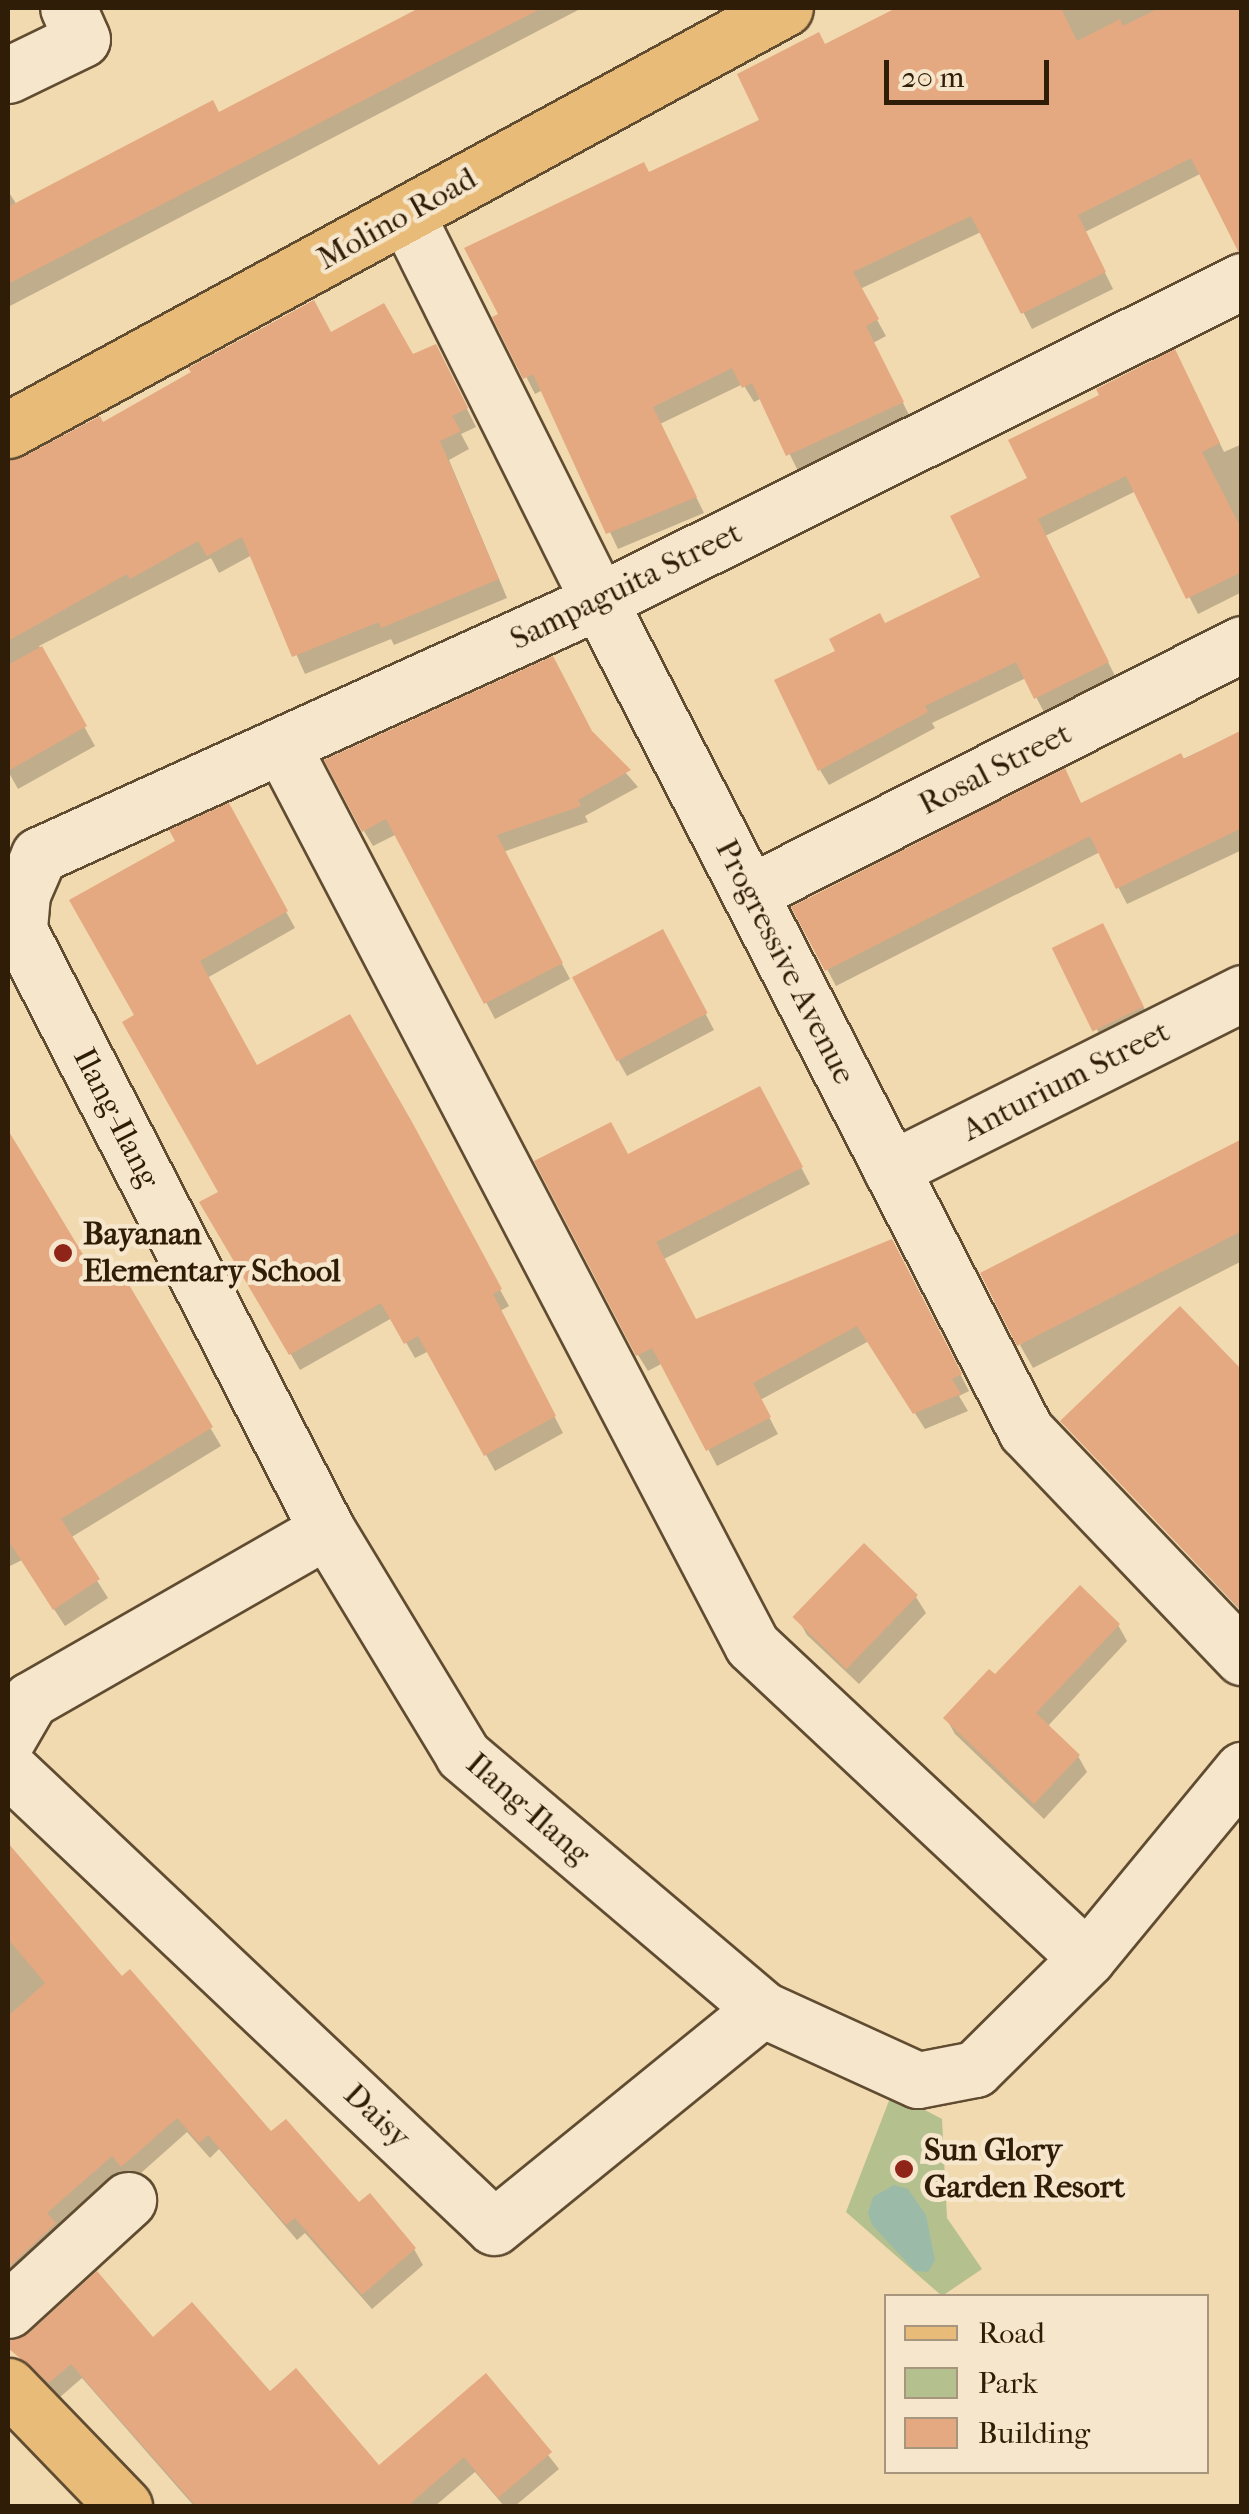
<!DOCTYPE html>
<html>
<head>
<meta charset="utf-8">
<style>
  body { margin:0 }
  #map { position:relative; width:1249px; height:2514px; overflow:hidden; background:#f1d9b0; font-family:"IM FELL French Canon",serif }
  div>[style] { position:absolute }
  .green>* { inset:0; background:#b5c08f }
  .water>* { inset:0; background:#9bbaa8 }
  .shadow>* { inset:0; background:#0003 }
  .building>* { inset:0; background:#e5a981; transform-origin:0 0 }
  .roads { filter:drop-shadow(2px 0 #604c31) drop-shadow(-2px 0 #604c31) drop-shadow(0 2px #604c31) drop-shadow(0 -2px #604c31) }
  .minor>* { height:55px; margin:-27.5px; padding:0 27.5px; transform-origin:27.5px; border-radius:27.5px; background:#f6e6cc }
  .major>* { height:55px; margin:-27.5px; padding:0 27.5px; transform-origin:27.5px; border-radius:27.5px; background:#e8bc78 }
  .dots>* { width:28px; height:28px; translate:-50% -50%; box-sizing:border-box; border:5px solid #f6e6cc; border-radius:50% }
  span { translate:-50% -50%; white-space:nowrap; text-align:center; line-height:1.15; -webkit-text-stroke:9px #f6e6cc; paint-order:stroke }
  .street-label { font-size:32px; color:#301d07 }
  .poi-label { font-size:32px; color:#301d07; font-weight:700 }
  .left { translate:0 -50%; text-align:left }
  .frame { position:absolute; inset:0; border:10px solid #301d07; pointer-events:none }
  .legend { position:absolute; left:884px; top:2294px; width:325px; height:180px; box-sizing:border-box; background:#f6e6cc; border:2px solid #a7967d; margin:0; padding:12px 18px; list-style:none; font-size:30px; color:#301d07 }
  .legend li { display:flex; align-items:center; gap:20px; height:50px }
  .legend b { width:50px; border:2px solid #a7967d }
  .scale { position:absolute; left:884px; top:60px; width:165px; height:45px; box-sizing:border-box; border:5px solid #301d07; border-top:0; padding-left:12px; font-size:30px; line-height:35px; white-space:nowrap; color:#301d07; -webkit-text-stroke:8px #f6e6cc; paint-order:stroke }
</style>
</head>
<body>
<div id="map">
  <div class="green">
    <i style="clip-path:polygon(892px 2093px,942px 2119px,947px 2218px,982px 2269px,942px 2296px,846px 2212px)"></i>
  </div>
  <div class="water">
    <i style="clip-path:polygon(894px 2185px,908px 2189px,926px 2215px,935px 2260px,928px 2272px,915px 2271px,872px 2225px,868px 2213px,873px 2197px)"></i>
  </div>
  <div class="shadow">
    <i style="clip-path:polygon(413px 8px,582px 8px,8px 307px,8px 191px,17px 205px,219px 115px,416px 12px)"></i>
    <i style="clip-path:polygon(902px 8px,1242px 8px,1242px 86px,1202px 173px,1085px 232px,1113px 289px,1032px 329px,981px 232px,860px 289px,886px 336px,873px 343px,911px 419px,798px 471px,762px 398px,754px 402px,743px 384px,660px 424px,704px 513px,618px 549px,543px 390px,535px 394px,496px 318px,648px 175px,762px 121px,825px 47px)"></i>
    <i style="clip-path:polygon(330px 335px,445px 365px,476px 427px,461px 434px,469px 449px,449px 460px,507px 598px,394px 645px,391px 639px,305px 674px,252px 555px,219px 573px,211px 558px,39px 646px,95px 746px,18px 789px,8px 771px,8px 468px,99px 419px,102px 426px)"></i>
    <i style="clip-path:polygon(1183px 369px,1224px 452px,1242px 444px,1242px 592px,1198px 614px,1136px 491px,1045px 536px,1116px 678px,1045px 714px,1026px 678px,932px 723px,935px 728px,829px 785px,820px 770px,884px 626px,984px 578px,1030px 479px)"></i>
    <i style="clip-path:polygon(561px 675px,592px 734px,638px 787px,585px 816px,588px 822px,503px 852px,570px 979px,495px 1019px,397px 834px,373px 846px,364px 831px)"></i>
    <i style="clip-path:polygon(1242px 732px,1242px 850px,1127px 904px,1100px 852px,836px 986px,795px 908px,1082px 805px)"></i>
    <i style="clip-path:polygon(228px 807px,295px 928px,207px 978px,256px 1068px,349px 1017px,509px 1306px,500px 1311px,563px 1433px,495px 1471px,429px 1351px,415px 1358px,392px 1318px,300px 1370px,203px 1203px,221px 1193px,137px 1016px,179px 842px)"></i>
    <i style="clip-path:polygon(1111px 942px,1152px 1024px,1106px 1047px,1056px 949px)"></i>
    <i style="clip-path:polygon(671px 948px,714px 1030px,627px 1076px,618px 1060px)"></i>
    <i style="clip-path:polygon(768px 1105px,810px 1184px,664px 1259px,696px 1322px,900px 1258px,969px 1391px,959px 1396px,968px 1411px,925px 1429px,869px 1341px,760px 1400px,778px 1434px,717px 1466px,663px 1363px,648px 1371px,638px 1355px,628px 1157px)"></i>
    <i style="clip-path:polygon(8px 1135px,101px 1289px,121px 1276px,221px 1446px,70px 1538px,108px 1598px,65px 1626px,22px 1560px,8px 1567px)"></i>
    <i style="clip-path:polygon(1242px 1142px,1242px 1261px,1033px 1368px,1020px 1345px)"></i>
    <i style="clip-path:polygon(1242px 1374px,1242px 1612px,1063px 1422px)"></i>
    <i style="clip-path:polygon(916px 1597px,926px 1613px,859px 1684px,807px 1635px,798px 1619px)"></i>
    <i style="clip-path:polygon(1118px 1625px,1127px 1641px,1047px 1727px,1078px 1756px,1087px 1772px,1044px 1819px,955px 1734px,946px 1718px,995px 1678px)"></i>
    <i style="clip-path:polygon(8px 1847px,122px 1980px,271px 2135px,414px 2249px,423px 2265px,372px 2309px,305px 2233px,297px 2240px,219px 2149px,210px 2158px,187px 2132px,132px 2181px,123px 2171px,56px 2229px,8px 2292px)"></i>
    <i style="clip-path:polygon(152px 2341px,270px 2394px,378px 2469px,486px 2376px,559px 2469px,515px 2506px,504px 2506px,475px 2472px,435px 2506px,194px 2506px,82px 2378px,59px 2398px,8px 2345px)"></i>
  </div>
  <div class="building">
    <i style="clip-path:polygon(419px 8px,542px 8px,8px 284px,8px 207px,213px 100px,219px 112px)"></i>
    <i style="clip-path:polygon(896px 8px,1061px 8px,1077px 41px,1120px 19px,1123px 26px,1159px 8px,1242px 8px,1242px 250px,1238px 251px,1191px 158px,1078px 215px,1106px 272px,1021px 314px,971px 216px,853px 272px,879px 319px,866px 326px,904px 402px,786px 456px,752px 383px,742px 388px,732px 368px,653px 407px,697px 497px,606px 534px,533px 374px,523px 379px,492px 317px,498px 314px,464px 248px,644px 162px,649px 172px,759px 120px,737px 74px,819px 32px,825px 44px)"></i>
    <i style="clip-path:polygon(314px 300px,331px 332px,384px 303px,413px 354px,436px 344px,468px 408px,452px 416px,461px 431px,440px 441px,499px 579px,381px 628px,379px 622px,292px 657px,242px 537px,207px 556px,198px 541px,130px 579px,127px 574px,8px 641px,8px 461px,23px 457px,100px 416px,103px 422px,191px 372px,188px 368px)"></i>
    <i style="clip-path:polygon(1175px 349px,1220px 443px,1202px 452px,1242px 530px,1242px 572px,1186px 599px,1126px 476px,1038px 519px,1109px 662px,1034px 699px,1016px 662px,925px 706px,928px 712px,818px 771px,774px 680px,835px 651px,829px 639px,880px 613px,885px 623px,980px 577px,950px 516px,1027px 478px,1008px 440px,1099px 395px,1096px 389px)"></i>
    <i style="clip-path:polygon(42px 646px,87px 726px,8px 771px,8px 665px)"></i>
    <i style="clip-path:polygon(553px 656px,592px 731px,631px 770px,578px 800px,581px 806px,497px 835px,563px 963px,484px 1004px,386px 819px,362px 832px,324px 760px)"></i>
    <i style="clip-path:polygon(1242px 730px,1242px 828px,1116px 889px,1090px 836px,825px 971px,791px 907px,1065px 768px,1081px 803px,1181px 753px,1184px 759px)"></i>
    <i style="clip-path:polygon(229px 803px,288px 911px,200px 961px,257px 1065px,350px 1014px,412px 1122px,502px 1289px,493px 1294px,556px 1416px,484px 1456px,418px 1336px,404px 1344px,381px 1303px,289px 1355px,199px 1202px,218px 1192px,122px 1022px,134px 1015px,69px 900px,175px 841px,169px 830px)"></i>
    <i style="left:1103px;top:923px;width:93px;height:57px;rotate:64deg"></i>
    <i style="left:663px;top:929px;width:95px;height:103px;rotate:62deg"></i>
    <i style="clip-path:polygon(760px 1086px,803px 1167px,656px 1242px,696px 1319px,892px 1239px,962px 1374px,952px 1379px,961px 1394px,913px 1414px,857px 1326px,753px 1383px,771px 1417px,706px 1451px,652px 1348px,636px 1356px,534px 1161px,611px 1122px,628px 1154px)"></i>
    <i style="clip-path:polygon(8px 1130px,102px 1286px,122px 1273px,213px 1427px,61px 1519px,100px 1579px,53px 1610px,8px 1540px)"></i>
    <i style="clip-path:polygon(1242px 1139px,1242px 1231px,1017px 1346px,980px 1273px)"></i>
    <i style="clip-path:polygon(1180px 1306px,1242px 1370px,1242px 1611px,1060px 1421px)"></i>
    <i style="left:864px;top:1543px;width:75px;height:103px;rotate:44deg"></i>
    <i style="clip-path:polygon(1080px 1585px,1120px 1624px,1036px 1713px,1080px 1755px,1034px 1804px,943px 1718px,989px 1669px,995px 1674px)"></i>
    <i style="clip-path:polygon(8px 1843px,122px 1976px,130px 1969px,271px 2131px,286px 2119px,359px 2202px,370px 2193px,416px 2248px,362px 2295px,295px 2218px,286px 2225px,208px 2135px,199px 2143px,177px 2118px,121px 2167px,112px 2156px,47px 2213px,56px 2223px,8px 2268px,8px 2016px,45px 1983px,8px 1939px)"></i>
    <i style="clip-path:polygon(97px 2271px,153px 2337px,192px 2302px,270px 2391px,296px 2368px,379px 2465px,486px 2373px,552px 2452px,498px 2498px,464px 2457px,411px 2503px,414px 2506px,196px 2506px,71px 2364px,49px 2383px,8px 2348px,8px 2340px,29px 2333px)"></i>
  </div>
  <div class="roads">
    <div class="minor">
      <i style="left:8px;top:75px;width:82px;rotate:-25.9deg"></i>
      <i style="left:82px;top:39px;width:34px;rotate:-114deg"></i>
      <i style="left:406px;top:214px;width:432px;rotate:63.5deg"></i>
      <i style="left:599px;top:601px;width:933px;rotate:62.78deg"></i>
      <i style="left:1026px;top:1431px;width:313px;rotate:46.3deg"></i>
      <i style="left:1242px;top:281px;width:718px;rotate:153.54deg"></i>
      <i style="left:599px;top:601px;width:615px;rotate:155.6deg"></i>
      <i style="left:39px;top:855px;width:43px;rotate:113.6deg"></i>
      <i style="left:22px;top:894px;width:36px;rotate:95deg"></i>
      <i style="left:19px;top:930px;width:674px;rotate:62.83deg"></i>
      <i style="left:327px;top:1530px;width:263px;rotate:58.8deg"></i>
      <i style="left:463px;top:1755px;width:392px;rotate:40.3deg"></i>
      <i style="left:762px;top:2009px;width:171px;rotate:24.5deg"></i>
      <i style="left:918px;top:2080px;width:58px;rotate:-10.9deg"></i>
      <i style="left:975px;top:2069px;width:158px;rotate:-44.7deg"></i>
      <i style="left:1087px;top:1958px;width:244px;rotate:-50.5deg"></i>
      <i style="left:282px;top:746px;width:1014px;rotate:62.4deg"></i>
      <i style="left:752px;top:1645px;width:458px;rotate:43.1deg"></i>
      <i style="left:749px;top:893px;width:552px;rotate:-26.8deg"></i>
      <i style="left:891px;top:1169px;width:393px;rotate:-26.6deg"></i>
      <i style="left:8px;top:1738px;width:44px;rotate:-59.9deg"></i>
      <i style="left:30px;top:1700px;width:342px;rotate:-29.8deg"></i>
      <i style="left:8px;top:1768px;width:668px;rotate:43.36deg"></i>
      <i style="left:494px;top:2227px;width:345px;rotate:-39.1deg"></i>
      <i style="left:8px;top:2310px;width:163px;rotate:-42.5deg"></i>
    </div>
    <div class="major">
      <i style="left:8px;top:430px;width:884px;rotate:-28.51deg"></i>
      <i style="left:8px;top:2386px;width:167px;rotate:46deg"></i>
    </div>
  </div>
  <div class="dots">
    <i style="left:63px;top:1253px;background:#8f2418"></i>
    <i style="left:904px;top:2169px;background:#8f2418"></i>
  </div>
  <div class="street-label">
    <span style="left:397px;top:219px;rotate:-29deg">Molino Road</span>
    <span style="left:626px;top:586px;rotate:-26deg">Sampaguita Street</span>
    <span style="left:995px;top:769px;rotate:-27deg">Rosal Street</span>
    <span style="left:785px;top:962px;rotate:63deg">Progressive Avenue</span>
    <span style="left:1066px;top:1081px;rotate:-27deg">Anturium Street</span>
    <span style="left:116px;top:1118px;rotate:63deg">Ilang-Ilang</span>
    <span style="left:528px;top:1809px;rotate:41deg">Ilang-Ilang</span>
    <span style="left:377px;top:2116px;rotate:43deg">Daisy</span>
  </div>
  <div class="poi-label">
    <span class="left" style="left:83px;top:1253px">Bayanan<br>Elementary School</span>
    <span class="left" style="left:924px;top:2169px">Sun Glory<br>Garden Resort</span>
  </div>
  <div class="frame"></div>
  <ul class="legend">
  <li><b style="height:12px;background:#e8bc78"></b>Road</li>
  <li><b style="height:28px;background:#b5c08f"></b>Park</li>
  <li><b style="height:28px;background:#e5a981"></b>Building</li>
  </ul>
  <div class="scale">20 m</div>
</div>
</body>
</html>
